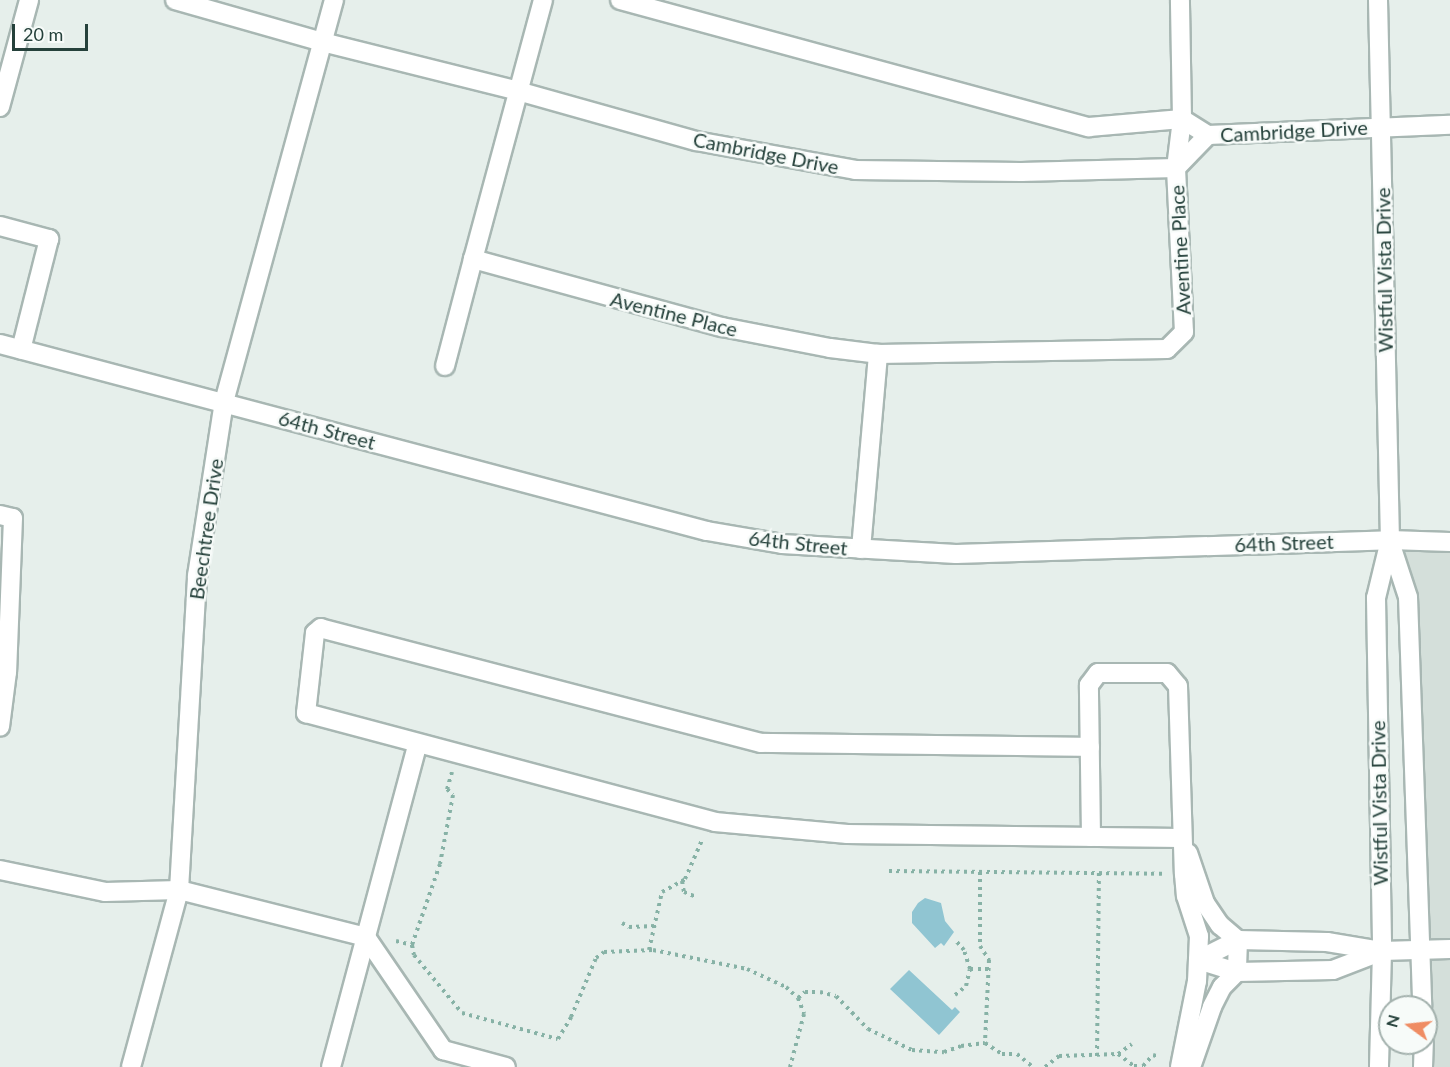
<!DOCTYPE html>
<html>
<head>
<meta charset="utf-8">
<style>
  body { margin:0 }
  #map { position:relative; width:1450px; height:1067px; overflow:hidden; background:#e6efeb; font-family:Lato,sans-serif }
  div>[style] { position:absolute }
  .built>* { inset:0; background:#d4dfda }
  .water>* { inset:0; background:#90c5d2 }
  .path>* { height:4px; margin-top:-2px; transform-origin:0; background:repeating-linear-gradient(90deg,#87b2a6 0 3px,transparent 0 7.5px) }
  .roads { filter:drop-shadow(2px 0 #a8b7b3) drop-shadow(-2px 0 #a8b7b3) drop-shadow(0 2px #a8b7b3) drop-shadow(0 -2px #a8b7b3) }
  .minor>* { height:18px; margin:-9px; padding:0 9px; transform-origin:9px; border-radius:9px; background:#fff }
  span { translate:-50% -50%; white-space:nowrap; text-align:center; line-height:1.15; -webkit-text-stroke:5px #f7fbf9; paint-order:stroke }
  .street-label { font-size:20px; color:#25413b }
  .north { position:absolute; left:1378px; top:995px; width:60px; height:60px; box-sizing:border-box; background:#f7fbf9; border:2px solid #a3b1ad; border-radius:50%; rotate:285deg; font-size:16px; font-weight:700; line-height:24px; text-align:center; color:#25413b }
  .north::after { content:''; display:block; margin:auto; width:21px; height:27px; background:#ef8c63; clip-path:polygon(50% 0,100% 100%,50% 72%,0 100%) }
  .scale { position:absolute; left:12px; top:24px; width:76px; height:27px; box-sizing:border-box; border:3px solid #25413b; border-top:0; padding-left:8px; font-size:18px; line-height:21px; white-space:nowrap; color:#25413b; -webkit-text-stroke:4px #f7fbf9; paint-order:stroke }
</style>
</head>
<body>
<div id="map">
  <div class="built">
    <i style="clip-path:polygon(1390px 540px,1450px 542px,1450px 1067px,1417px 1067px,1426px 1043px,1426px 1007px,1408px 597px)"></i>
  </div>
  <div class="water">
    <i style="clip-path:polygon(925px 898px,941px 903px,945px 921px,954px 932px,944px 946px,941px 943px,935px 948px,912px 923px,912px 912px,918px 903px)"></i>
    <i style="clip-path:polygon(909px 970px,952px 1010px,955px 1007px,960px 1012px,939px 1035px,890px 989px)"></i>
  </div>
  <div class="path">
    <i style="left:452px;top:772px;width:18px;rotate:106deg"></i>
    <i style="left:447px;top:789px;width:8px;rotate:45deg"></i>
    <i style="left:453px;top:795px;width:70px;rotate:100.7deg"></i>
    <i style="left:440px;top:864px;width:86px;rotate:109.1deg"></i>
    <i style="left:412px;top:945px;width:10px;rotate:79deg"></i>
    <i style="left:414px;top:955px;width:75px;rotate:50.4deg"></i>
    <i style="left:462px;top:1013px;width:99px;rotate:15.2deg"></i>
    <i style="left:558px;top:1039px;width:26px;rotate:-59deg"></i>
    <i style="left:571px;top:1017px;width:64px;rotate:-67deg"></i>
    <i style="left:596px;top:958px;width:10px;rotate:-37deg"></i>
    <i style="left:604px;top:952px;width:49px;rotate:-2.3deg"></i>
    <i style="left:653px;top:950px;width:96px;rotate:11.4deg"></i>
    <i style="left:747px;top:969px;width:43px;rotate:24.8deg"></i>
    <i style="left:786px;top:987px;width:16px;rotate:43deg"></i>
    <i style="left:798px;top:998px;width:17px;rotate:69deg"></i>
    <i style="left:804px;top:1014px;width:55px;rotate:104.8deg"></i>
    <i style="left:889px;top:871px;width:273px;rotate:0.6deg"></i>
    <i style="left:980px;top:872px;width:74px;rotate:90deg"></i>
    <i style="left:980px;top:946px;width:17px;rotate:57deg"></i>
    <i style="left:989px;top:960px;width:83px;rotate:92.8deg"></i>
    <i style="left:682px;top:881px;width:11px;rotate:80deg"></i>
    <i style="left:684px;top:892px;width:11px;rotate:22deg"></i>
    <i style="left:622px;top:923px;width:8px;rotate:30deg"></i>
    <i style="left:629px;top:927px;width:26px;rotate:-2deg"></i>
    <i style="left:396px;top:941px;width:16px;rotate:14deg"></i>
    <i style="left:649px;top:950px;width:59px;rotate:-77.4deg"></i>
    <i style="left:662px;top:892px;width:26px;rotate:-29deg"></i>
    <i style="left:685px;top:879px;width:43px;rotate:-66.4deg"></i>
    <i style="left:970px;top:969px;width:18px"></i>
    <i style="left:955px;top:995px;width:14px;rotate:-39deg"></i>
    <i style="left:966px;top:986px;width:17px;rotate:-77deg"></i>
    <i style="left:970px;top:969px;width:20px;rotate:-108deg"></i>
    <i style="left:964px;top:950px;width:11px;rotate:-131deg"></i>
    <i style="left:798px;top:998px;width:9px;rotate:-41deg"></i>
    <i style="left:805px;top:992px;width:15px"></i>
    <i style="left:820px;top:992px;width:16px;rotate:14deg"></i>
    <i style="left:836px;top:996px;width:46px;rotate:45.9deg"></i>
    <i style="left:868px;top:1029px;width:49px;rotate:25.5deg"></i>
    <i style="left:912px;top:1050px;width:32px;rotate:4deg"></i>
    <i style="left:944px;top:1052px;width:18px;rotate:-19deg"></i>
    <i style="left:961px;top:1046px;width:24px;rotate:-7deg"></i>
    <i style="left:985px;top:1043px;width:20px;rotate:33deg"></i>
    <i style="left:1002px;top:1054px;width:15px"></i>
    <i style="left:1017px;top:1054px;width:21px;rotate:39deg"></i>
    <i style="left:1118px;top:1054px;width:20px;rotate:37deg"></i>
    <i style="left:1134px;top:1066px;width:9px"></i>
    <i style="left:1143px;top:1066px;width:15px;rotate:-48deg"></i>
    <i style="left:1153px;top:1055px;width:6px;rotate:18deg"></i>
    <i style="left:1097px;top:1056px;width:183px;rotate:-89.4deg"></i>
    <i style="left:1045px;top:1067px;width:18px;rotate:-38deg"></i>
    <i style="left:1059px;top:1056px;width:59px;rotate:-1.9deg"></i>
    <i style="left:1118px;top:1054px;width:17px;rotate:-36deg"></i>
  </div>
  <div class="roads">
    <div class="minor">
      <i style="left:175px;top:0;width:153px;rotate:15.9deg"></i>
      <i style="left:322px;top:42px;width:202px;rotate:14deg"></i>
      <i style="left:518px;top:91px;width:185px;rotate:15.7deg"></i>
      <i style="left:696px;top:141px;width:162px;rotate:10.3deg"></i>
      <i style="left:855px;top:170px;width:166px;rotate:0.7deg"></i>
      <i style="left:1021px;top:172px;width:155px;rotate:-1.5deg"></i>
      <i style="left:1176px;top:168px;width:46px;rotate:-45.9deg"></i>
      <i style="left:543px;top:0;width:268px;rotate:105.1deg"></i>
      <i style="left:473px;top:259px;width:258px;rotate:15.3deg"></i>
      <i style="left:722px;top:327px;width:110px;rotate:11deg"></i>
      <i style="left:830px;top:348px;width:48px;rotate:7.1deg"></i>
      <i style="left:878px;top:354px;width:289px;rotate:-1deg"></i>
      <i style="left:1167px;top:349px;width:24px;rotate:-45deg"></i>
      <i style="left:1184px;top:332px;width:164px;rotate:-92.8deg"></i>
      <i style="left:1176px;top:168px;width:49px;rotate:-83deg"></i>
      <i style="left:1182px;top:119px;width:119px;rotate:-91deg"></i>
      <i style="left:620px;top:0;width:486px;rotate:15.2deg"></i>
      <i style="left:1089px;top:127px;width:93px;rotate:-4.9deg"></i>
      <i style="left:1182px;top:119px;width:31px;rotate:32deg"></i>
      <i style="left:1208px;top:135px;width:242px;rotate:-2.4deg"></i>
      <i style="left:1378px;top:0;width:540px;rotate:88.73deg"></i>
      <i style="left:1390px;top:540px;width:60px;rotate:103.6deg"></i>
      <i style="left:1376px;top:598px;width:353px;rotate:89deg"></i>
      <i style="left:1382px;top:951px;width:116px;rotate:91.5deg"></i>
      <i style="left:0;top:107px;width:111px;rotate:-74.8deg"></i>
      <i style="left:0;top:226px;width:51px;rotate:14.9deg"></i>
      <i style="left:49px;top:239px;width:114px;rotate:104.2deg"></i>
      <i style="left:0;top:344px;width:731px;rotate:14.82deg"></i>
      <i style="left:707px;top:531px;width:76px;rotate:9.8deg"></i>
      <i style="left:782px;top:544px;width:174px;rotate:3.3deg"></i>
      <i style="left:956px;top:554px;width:434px;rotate:-1.8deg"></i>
      <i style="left:1390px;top:540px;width:60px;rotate:1.9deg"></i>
      <i style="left:445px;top:366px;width:111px;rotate:-75.3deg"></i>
      <i style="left:0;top:515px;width:13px;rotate:13deg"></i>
      <i style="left:13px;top:518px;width:154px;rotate:92.2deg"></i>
      <i style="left:7px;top:672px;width:55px;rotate:97.3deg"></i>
      <i style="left:1390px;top:542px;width:58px;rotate:71.9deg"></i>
      <i style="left:1408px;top:597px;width:410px;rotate:88deg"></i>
      <i style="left:861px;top:549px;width:196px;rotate:-85deg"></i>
      <i style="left:1090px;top:747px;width:329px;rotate:-179.3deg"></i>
      <i style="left:761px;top:743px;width:455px;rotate:-165.4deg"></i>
      <i style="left:321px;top:628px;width:8px;rotate:140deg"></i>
      <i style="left:315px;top:633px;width:81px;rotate:96.4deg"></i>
      <i style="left:306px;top:713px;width:423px;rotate:14.9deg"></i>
      <i style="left:715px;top:822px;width:133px;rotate:5.2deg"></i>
      <i style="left:847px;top:834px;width:334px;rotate:0.7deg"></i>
      <i style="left:1091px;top:837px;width:152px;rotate:-90.8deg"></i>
      <i style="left:1089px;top:685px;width:15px;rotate:-53deg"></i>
      <i style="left:1098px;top:673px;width:69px"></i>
      <i style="left:1167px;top:673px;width:17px;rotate:50deg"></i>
      <i style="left:1178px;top:686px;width:188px;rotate:88.2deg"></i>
      <i style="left:1184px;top:874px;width:22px;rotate:85deg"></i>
      <i style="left:1186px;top:896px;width:42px;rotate:72deg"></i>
      <i style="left:1199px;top:936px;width:45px;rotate:92.5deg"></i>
      <i style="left:1197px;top:981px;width:88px;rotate:101.2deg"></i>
      <i style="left:1188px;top:853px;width:53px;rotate:71.2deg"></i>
      <i style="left:1205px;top:903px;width:27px;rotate:56deg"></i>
      <i style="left:1220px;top:925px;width:23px;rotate:40deg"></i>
      <i style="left:1238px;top:940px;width:32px;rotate:92deg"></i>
      <i style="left:1237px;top:972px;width:21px;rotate:135deg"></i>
      <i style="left:1222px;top:987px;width:22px;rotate:117deg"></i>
      <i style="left:1212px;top:1007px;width:64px;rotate:109.3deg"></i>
      <i style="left:0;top:870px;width:107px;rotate:11.8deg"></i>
      <i style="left:105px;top:892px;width:74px;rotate:-1.5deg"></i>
      <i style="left:179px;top:890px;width:193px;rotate:14.1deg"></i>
      <i style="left:366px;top:937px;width:137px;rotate:55.7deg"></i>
      <i style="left:443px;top:1050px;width:65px;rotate:15.1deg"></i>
      <i style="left:1198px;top:960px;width:45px;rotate:-26.6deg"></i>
      <i style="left:1238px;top:940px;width:89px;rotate:1.3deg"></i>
      <i style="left:1327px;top:942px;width:56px;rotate:9.3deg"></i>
      <i style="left:1382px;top:951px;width:68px;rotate:-1.7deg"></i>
      <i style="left:1198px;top:960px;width:41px;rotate:17.1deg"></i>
      <i style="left:1237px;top:972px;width:96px;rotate:-1.2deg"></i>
      <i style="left:1333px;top:970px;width:50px;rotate:-21deg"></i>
      <i style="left:131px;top:1067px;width:183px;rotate:-74.8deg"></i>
      <i style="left:179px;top:890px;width:315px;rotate:-86.7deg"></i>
      <i style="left:197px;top:576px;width:176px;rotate:-81.2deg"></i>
      <i style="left:224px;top:402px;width:417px;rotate:-74.7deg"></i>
      <i style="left:331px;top:1067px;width:335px;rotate:-75deg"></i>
      <i style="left:1423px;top:1067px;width:24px;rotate:-88deg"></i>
    </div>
  </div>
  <div class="street-label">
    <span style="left:1294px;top:131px;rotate:-3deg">Cambridge Drive</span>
    <span style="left:766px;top:153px;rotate:11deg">Cambridge Drive</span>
    <span style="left:1180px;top:250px;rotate:-93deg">Aventine Place</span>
    <span style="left:1384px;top:270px;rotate:-91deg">Wistful Vista Drive</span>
    <span style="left:674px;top:314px;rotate:14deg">Aventine Place</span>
    <span style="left:327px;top:430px;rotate:15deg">64th Street</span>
    <span style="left:206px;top:529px;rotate:-82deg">Beechtree Drive</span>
    <span style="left:798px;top:543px;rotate:6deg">64th Street</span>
    <span style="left:1284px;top:543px;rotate:-2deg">64th Street</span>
    <span style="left:1379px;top:803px;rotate:-91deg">Wistful Vista Drive</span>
  </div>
  <div class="north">N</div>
  <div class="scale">20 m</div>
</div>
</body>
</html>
